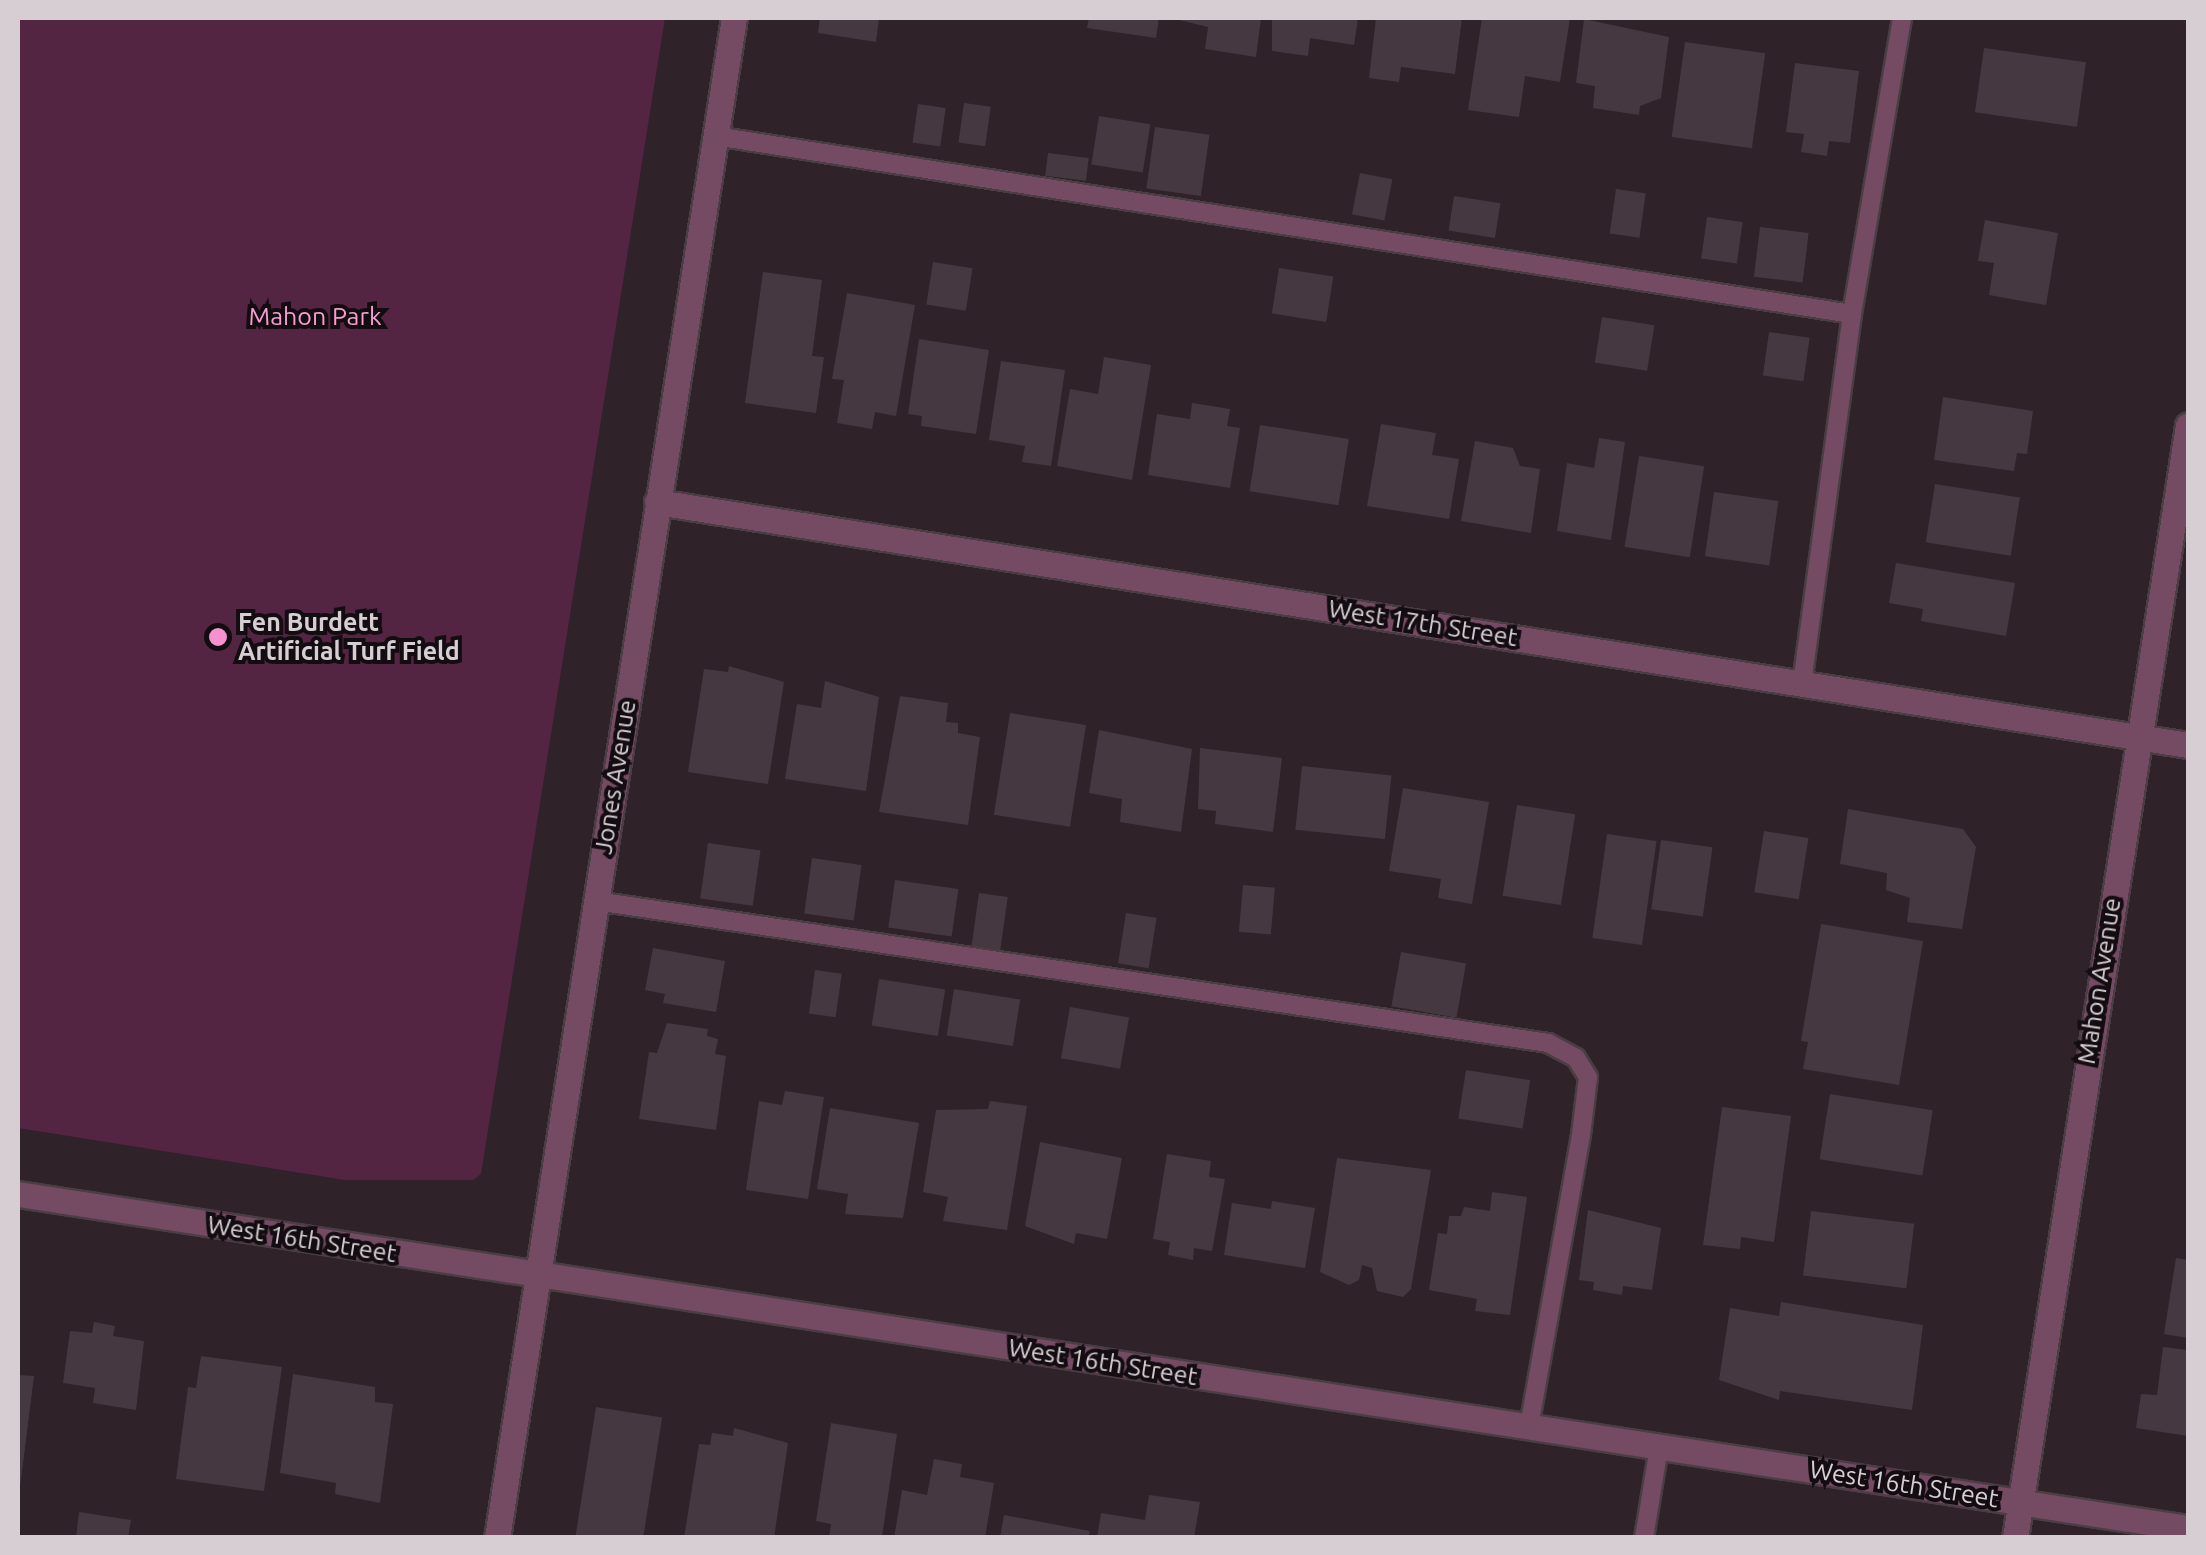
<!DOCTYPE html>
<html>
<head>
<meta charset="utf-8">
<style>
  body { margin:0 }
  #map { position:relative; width:2206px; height:1555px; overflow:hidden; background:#2f2229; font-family:Ubuntu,sans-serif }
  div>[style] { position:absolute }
  .green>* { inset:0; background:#542443 }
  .building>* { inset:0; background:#463840; transform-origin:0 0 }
  .roads { filter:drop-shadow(2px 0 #4a3e44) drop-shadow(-2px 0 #4a3e44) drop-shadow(0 2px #4a3e44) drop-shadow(0 -2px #4a3e44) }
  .service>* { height:18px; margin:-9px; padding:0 9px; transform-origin:9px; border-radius:9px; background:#754a63 }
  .minor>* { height:25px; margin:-12.5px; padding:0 12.5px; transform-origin:12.5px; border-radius:12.5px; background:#754a63 }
  .dots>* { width:28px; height:28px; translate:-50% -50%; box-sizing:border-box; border:5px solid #130d11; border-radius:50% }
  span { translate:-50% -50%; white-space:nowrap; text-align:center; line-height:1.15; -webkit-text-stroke:8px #130d11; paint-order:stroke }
  .park-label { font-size:25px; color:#f59dd2 }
  .poi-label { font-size:25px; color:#d7ced3; font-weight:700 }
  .left { translate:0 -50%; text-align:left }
  .street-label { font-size:25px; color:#d7ced3 }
  .frame { position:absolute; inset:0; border:20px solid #d7ced3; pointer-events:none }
</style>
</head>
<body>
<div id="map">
  <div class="green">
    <i style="clip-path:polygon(18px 18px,665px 18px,481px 1174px,473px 1180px,345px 1180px,18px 1128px)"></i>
  </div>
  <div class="building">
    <i style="clip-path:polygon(820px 18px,879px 18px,876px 42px,818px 33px)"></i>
    <i style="clip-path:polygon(1089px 18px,1159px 18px,1156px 38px,1087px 28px)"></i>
    <i style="clip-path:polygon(1171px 18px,1261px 18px,1256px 57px,1205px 49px,1208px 27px)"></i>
    <i style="clip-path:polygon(1272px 18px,1358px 18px,1354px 45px,1310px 38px,1308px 56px,1272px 51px)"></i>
    <i style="clip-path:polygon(1376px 18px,1462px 18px,1455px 74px,1401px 67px,1399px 82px,1369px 78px)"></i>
    <i style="clip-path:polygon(1482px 18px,1570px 18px,1560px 82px,1525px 76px,1519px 117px,1468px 110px)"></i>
    <i style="clip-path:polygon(1584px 19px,1669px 37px,1661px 98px,1640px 106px,1639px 115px,1593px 108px,1595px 86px,1576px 83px)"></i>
    <i style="left:1685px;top:42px;width:81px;height:96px;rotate:8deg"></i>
    <i style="left:1984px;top:48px;width:103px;height:65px;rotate:8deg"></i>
    <i style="clip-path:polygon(1795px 63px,1859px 71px,1850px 143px,1829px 141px,1827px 156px,1801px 152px,1804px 134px,1786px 132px)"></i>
    <i style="left:964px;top:103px;width:27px;height:40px;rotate:8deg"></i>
    <i style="left:918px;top:104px;width:28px;height:39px;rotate:8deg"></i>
    <i style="left:1099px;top:116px;width:52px;height:49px;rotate:9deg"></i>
    <i style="left:1155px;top:127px;width:55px;height:62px;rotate:8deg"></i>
    <i style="left:1048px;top:153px;width:41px;height:23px;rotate:7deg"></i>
    <i style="left:1360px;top:173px;width:33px;height:42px;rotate:11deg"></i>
    <i style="left:1616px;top:189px;width:30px;height:45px;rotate:8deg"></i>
    <i style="left:1454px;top:196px;width:47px;height:35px;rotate:9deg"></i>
    <i style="left:1707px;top:217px;width:36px;height:42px;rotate:8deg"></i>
    <i style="clip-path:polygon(1985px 220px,2058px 233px,2046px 305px,1989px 295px,1994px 263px,1978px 261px)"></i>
    <i style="left:1760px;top:227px;width:49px;height:50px;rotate:7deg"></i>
    <i style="left:933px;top:262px;width:40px;height:43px;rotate:9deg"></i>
    <i style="left:1279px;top:268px;width:55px;height:46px;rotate:9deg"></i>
    <i style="clip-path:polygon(763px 272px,822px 280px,812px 356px,824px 357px,816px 413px,745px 403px)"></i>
    <i style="clip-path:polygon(847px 293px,915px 305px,896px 416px,875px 412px,872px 429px,837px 423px,844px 380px,832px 379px)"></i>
    <i style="left:1602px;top:317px;width:53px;height:46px;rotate:9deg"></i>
    <i style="left:1769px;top:332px;width:41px;height:44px;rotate:8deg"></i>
    <i style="clip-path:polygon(919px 339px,989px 350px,976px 434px,921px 426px,922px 416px,908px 414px)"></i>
    <i style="clip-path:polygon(1104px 357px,1151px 365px,1132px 480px,1057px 466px,1070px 389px,1098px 394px)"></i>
    <i style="clip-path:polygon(1001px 361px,1065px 370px,1051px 466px,1022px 462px,1025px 446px,989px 440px)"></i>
    <i style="clip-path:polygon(1943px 397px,2033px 411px,2027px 454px,2017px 453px,2014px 471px,1934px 460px)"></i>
    <i style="clip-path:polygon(1192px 403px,1230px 409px,1227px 426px,1240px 428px,1230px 488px,1148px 475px,1157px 414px,1190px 419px)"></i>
    <i style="clip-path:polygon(1381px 424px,1436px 433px,1432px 455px,1459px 459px,1449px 519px,1367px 506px)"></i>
    <i style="left:1260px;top:425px;width:90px;height:67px;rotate:9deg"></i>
    <i style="clip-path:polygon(1599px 438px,1625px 442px,1611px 540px,1557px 531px,1567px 463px,1594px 468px)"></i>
    <i style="clip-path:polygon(1475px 441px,1513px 448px,1520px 466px,1540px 469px,1531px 533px,1461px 521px)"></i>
    <i style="left:1639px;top:456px;width:66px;height:92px;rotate:9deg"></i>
    <i style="left:1935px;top:484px;width:86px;height:59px;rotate:9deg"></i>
    <i style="left:1714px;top:492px;width:65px;height:65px;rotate:8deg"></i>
    <i style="clip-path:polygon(1896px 563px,2015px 583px,2006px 636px,1921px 621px,1923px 609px,1889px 603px)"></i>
    <i style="clip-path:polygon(729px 666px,784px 682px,768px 784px,688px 772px,704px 669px,728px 672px)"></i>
    <i style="clip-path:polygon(825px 681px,879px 697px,866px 791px,785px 779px,797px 704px,821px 708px)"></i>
    <i style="clip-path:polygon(900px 696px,948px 703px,946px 722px,958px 723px,958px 733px,980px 737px,968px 825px,879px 812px)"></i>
    <i style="left:1010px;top:713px;width:77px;height:103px;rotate:9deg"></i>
    <i style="clip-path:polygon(1099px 730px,1192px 749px,1181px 832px,1120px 822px,1122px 799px,1089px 793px)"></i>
    <i style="clip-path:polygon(1200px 748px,1282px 758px,1273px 832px,1215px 824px,1216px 811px,1198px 809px)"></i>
    <i style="left:1302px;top:766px;width:90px;height:64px;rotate:6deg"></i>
    <i style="clip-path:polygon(1403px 788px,1489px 802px,1472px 904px,1438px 898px,1441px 879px,1389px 871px)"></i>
    <i style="left:1517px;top:805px;width:59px;height:92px;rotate:9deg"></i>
    <i style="clip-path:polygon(1848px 809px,1963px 829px,1976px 847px,1962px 929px,1907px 922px,1910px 898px,1886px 890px,1887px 873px,1840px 864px)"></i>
    <i style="left:1764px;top:831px;width:45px;height:62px;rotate:9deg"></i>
    <i style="left:1607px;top:834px;width:50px;height:105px;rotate:8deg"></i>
    <i style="left:1661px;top:840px;width:52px;height:70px;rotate:8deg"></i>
    <i style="left:708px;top:843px;width:53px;height:56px;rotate:8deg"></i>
    <i style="left:812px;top:858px;width:50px;height:56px;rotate:8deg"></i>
    <i style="left:895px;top:880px;width:64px;height:48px;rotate:8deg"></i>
    <i style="left:1243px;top:885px;width:32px;height:47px;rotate:5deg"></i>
    <i style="left:979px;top:893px;width:29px;height:56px;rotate:8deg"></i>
    <i style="left:1126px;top:913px;width:31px;height:51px;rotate:9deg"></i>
    <i style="clip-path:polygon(1821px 924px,1923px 941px,1899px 1085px,1803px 1069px,1808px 1042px,1801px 1041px)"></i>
    <i style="clip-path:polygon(653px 948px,725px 961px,716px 1012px,663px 1003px,665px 994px,645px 990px)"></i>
    <i style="left:1401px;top:952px;width:66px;height:55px;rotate:10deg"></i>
    <i style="left:815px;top:970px;width:27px;height:44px;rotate:8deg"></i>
    <i style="left:879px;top:979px;width:67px;height:47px;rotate:9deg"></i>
    <i style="left:954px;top:989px;width:67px;height:47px;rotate:9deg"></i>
    <i style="left:1070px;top:1007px;width:60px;height:52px;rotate:10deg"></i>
    <i style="clip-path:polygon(667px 1023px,708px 1029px,707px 1036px,718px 1039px,715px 1054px,726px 1056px,716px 1130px,639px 1119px,649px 1052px,657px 1053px)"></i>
    <i style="left:1466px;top:1070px;width:65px;height:49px;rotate:9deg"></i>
    <i style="clip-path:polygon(785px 1091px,824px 1097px,808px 1199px,746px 1190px,759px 1101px,782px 1105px)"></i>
    <i style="left:1830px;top:1094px;width:104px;height:66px;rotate:9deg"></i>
    <i style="clip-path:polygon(990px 1101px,1027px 1106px,1007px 1230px,943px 1221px,948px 1197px,923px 1192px,936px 1110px,988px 1109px)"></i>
    <i style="clip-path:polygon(1722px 1107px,1791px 1116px,1774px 1242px,1741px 1237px,1740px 1249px,1703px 1245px)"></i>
    <i style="clip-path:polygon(830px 1108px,919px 1123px,903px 1218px,845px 1214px,848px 1194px,817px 1189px)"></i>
    <i style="clip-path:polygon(1040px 1142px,1122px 1158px,1107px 1239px,1076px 1233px,1074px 1244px,1025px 1226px)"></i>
    <i style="clip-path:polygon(1167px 1154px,1211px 1161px,1209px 1177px,1225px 1179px,1212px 1251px,1194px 1248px,1193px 1260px,1168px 1255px,1170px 1242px,1153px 1239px)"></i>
    <i style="clip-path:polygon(1337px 1158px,1431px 1170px,1411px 1289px,1403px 1297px,1377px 1291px,1372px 1268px,1362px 1265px,1359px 1280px,1349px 1285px,1320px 1272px)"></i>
    <i style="clip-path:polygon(1492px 1192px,1527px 1197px,1510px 1315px,1475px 1311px,1477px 1299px,1429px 1290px,1438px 1233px,1447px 1234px,1449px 1216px,1461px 1216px,1464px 1207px,1490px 1211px)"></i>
    <i style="clip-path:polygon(1272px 1201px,1315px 1208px,1305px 1268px,1224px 1255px,1232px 1203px,1271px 1209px)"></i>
    <i style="clip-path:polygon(1588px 1210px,1661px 1228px,1652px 1290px,1623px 1286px,1622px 1295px,1593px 1290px,1594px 1282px,1579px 1280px)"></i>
    <i style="left:1811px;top:1211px;width:104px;height:65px;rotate:7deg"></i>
    <i style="clip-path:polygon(2176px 1258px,2188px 1260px,2188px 1338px,2164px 1334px)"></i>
    <i style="clip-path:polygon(1781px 1302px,1923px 1325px,1912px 1410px,1780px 1391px,1779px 1400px,1719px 1380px,1730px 1308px,1779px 1316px)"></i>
    <i style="clip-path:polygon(94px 1322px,115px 1326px,113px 1336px,144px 1341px,136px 1410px,93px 1403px,95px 1388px,63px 1383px,70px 1331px,92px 1333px)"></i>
    <i style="clip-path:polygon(2163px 1347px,2188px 1350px,2188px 1436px,2136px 1428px,2141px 1394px,2157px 1395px)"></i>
    <i style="clip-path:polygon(201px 1356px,282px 1367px,264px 1491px,176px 1479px,188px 1387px,196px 1388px)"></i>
    <i style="clip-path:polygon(293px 1374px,375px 1387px,375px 1402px,393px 1404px,380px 1503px,335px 1494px,336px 1483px,280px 1473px)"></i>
    <i style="clip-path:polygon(18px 1375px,34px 1376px,20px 1487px,18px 1487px)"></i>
    <i style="left:596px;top:1407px;width:67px;height:132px;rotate:9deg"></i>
    <i style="clip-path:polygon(831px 1423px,897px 1434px,882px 1537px,829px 1538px,831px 1524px,816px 1521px)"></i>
    <i style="clip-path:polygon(734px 1428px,788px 1443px,774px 1538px,684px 1538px,699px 1444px,710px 1445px,712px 1433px,733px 1436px)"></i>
    <i style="clip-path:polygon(934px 1459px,962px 1464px,960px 1477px,994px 1483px,985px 1538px,894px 1538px,902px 1490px,927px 1495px)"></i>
    <i style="clip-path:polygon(1149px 1495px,1200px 1502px,1194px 1538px,1097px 1538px,1101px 1513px,1145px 1520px)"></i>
    <i style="clip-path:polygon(79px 1512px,131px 1520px,128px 1538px,76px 1538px)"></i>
    <i style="clip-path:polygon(1004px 1515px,1090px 1531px,1088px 1538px,1000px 1538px)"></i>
  </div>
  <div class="roads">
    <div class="service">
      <i style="left:715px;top:136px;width:1151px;rotate:8.9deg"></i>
      <i style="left:1852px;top:314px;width:372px;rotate:97.7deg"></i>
      <i style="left:1852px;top:314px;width:300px;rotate:-80.4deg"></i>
      <i style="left:596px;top:901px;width:963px;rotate:8.48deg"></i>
      <i style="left:1548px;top:1043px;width:32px;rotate:28deg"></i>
      <i style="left:1576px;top:1058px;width:22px;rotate:58deg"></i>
      <i style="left:1588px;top:1077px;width:58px;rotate:96.9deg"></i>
      <i style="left:1581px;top:1135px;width:297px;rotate:100.1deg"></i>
      <i style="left:1644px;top:1538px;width:92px;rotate:-80.6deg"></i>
    </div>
    <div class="minor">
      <i style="left:657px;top:502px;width:1550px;rotate:9.02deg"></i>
      <i style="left:18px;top:1194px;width:2196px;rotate:8.75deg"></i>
      <i style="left:497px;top:1538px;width:1538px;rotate:-81.14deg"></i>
      <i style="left:2015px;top:1538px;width:1126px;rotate:-81.16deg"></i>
    </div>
  </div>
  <div class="dots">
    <i style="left:218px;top:637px;background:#f790ce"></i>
  </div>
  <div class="park-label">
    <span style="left:315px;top:316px">Mahon Park</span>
  </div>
  <div class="poi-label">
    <span class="left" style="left:238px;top:637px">Fen Burdett<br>Artificial Turf Field</span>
  </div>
  <div class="street-label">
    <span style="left:1423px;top:623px;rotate:9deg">West 17th Street</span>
    <span style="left:615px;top:777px;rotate:-81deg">Jones Avenue</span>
    <span style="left:2099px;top:981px;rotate:-81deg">Mahon Avenue</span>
    <span style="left:302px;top:1239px;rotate:9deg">West 16th Street</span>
    <span style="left:1103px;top:1362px;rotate:9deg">West 16th Street</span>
    <span style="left:1904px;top:1484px;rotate:9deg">West 16th Street</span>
  </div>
  <div class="frame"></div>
</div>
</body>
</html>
